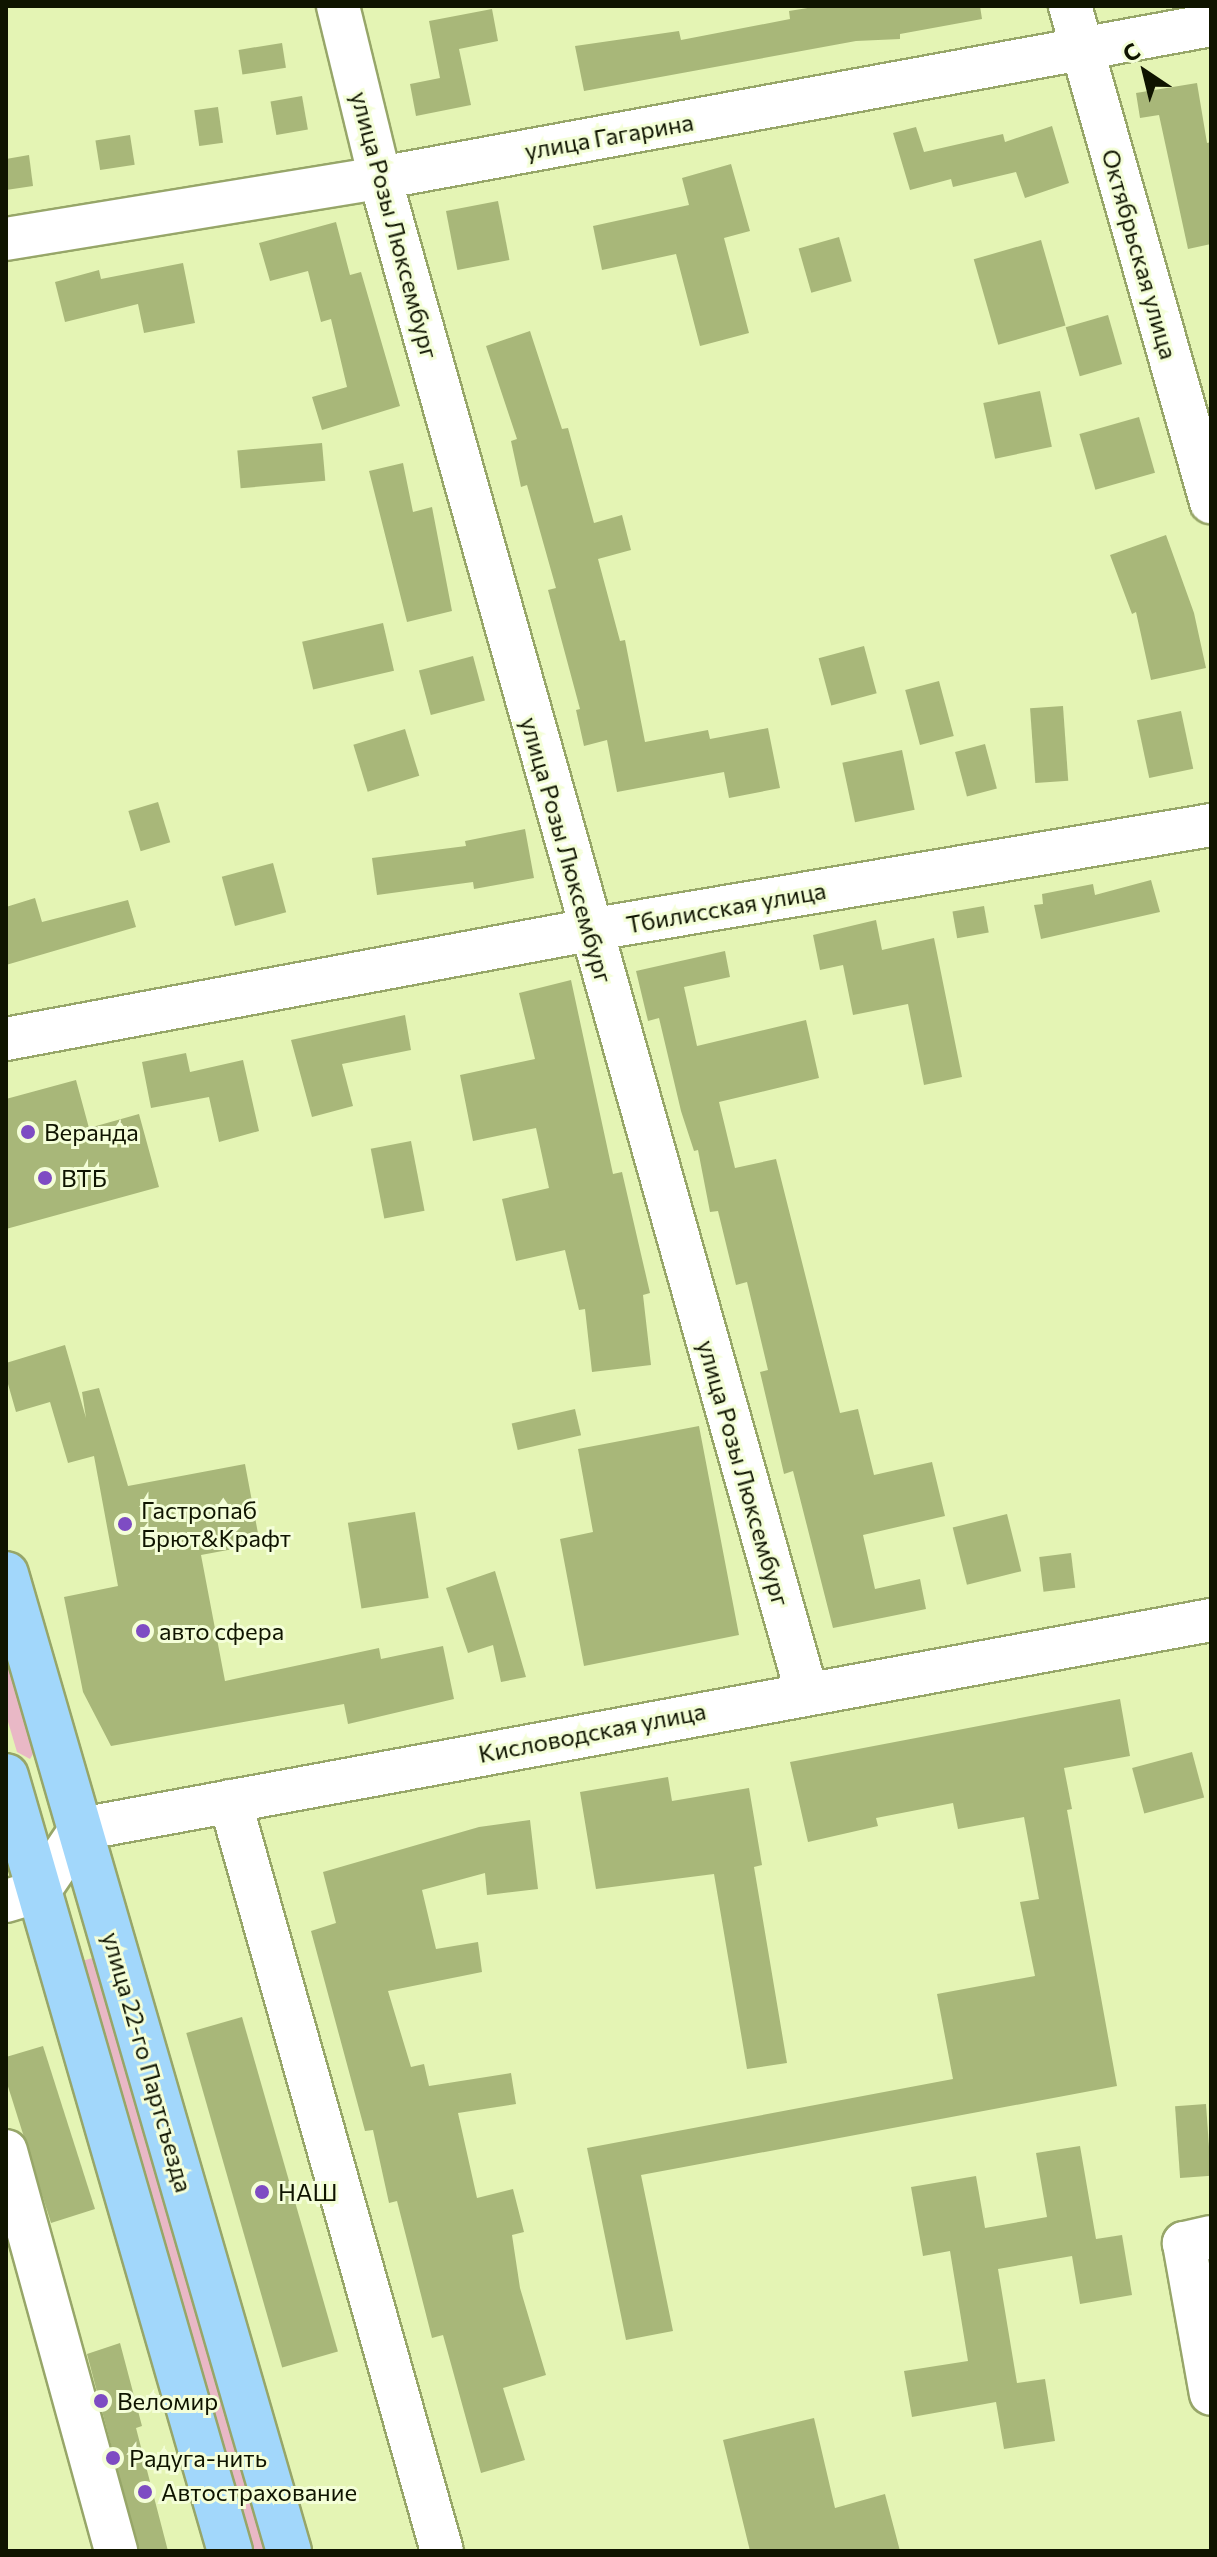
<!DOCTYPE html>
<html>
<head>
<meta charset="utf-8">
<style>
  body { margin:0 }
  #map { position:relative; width:1217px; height:2557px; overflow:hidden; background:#e4f4b4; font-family:Commissioner,sans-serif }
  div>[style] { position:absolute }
  .green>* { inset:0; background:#e9b8c6; transform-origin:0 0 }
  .building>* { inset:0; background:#a8b779; transform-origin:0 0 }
  .roads { filter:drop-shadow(2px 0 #97a669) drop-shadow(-2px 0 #97a669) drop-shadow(0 2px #97a669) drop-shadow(0 -2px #97a669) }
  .minor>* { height:42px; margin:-21px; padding:0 21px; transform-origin:21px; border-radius:21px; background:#fff }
  .major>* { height:44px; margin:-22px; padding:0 22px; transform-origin:22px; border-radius:22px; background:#a2d7fb }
  .dots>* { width:22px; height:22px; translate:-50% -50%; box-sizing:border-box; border:4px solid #f4fed8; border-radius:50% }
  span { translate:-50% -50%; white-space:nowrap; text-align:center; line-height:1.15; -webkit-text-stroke:6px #f4fed8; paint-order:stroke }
  .street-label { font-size:24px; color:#0f1400 }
  .poi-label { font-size:24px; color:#0f1400 }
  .left { translate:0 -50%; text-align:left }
  .frame { position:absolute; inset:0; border:8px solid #0f1400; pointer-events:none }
  .north { position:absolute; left:1105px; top:32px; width:80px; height:80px; -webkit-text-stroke:6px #f4fed8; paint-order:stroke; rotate:325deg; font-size:22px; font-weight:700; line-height:32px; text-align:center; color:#0f1400 }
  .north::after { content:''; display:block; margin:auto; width:28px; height:36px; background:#0f1400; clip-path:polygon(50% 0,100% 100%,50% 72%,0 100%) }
</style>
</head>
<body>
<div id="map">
  <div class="green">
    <i style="clip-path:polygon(6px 1643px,36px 1749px,30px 1759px,17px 1752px,6px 1715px)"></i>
    <i style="left:103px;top:1955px;width:620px;height:21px;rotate:74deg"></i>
  </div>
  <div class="building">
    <i style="clip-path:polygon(820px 6px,980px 6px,982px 19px,900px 34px,900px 39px,856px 41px,584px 91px,575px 46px,679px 31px,681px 40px,790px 19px,789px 11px)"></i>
    <i style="clip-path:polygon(492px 9px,498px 41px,459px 49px,471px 105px,416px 116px,410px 84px,440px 78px,429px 21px)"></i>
    <i style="left:282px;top:43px;width:25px;height:44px;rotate:81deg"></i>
    <i style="clip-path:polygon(1197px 83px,1207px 143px,1211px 142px,1211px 244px,1188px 249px,1159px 115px,1140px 118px,1136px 93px)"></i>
    <i style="left:302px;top:96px;width:34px;height:32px;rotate:80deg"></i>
    <i style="left:218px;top:107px;width:36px;height:24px;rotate:82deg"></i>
    <i style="clip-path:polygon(1052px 126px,1069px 183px,1025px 198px,1016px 172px,953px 187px,951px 179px,910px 190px,893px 133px,916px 127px,924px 152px,1003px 134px,1005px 142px)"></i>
    <i style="left:130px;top:135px;width:30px;height:35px;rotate:81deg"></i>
    <i style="clip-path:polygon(29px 155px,33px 186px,6px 190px,6px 159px)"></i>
    <i style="clip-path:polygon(731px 164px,750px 231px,724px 238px,749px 333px,700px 346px,676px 254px,602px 270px,593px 226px,689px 205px,682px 178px)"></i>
    <i style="left:498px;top:201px;width:60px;height:53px;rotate:79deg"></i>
    <i style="clip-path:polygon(336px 222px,350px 275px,361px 272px,400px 406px,322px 430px,312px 397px,347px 387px,331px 319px,321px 322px,308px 271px,270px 281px,259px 243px)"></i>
    <i style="left:839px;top:237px;width:46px;height:42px;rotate:74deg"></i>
    <i style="left:1041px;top:240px;width:89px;height:70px;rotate:74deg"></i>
    <i style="clip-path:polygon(183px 263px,195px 323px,144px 333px,138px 304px,65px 322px,55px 282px,99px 270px,101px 279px)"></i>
    <i style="left:1108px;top:315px;width:51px;height:44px;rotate:74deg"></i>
    <i style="clip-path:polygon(530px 331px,562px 429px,568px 428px,594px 523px,622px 515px,631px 550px,598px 559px,620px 641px,625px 640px,645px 742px,708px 730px,710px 739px,768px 728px,780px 788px,729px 798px,724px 772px,617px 792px,607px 740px,584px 746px,576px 710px,580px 709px,548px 590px,556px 588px,527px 485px,521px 487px,511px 441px,517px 439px,486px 346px)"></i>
    <i style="left:1040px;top:391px;width:57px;height:58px;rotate:78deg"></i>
    <i style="left:1139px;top:417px;width:58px;height:62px;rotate:74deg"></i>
    <i style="left:322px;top:443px;width:38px;height:85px;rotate:85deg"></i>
    <i style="clip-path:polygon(403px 463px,413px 512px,432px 507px,452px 611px,407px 622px,369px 471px)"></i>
    <i style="clip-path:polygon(1166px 535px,1194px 613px,1206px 668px,1151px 680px,1136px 612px,1132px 614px,1110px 555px)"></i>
    <i style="left:383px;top:623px;width:49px;height:83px;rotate:77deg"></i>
    <i style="left:864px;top:646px;width:49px;height:47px;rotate:75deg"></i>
    <i style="left:473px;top:656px;width:46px;height:56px;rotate:75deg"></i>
    <i style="left:939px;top:681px;width:57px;height:35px;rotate:75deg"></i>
    <i style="left:1063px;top:706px;width:75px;height:33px;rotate:86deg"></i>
    <i style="left:1181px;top:711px;width:59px;height:45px;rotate:78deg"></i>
    <i style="left:405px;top:729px;width:49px;height:54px;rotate:73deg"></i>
    <i style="left:985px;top:744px;width:46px;height:31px;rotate:75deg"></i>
    <i style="left:902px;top:750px;width:61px;height:61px;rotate:78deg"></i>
    <i style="left:158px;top:802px;width:42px;height:31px;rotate:73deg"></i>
    <i style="clip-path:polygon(525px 829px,534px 878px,474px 889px,473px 882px,377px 895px,372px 858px,466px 846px,465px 841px)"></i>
    <i style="left:273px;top:863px;width:51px;height:53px;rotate:75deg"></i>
    <i style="clip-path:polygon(1151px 880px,1160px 912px,1041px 939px,1034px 905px,1043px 904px,1042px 894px,1093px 884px,1095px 895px)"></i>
    <i style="clip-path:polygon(35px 898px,42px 922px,128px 900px,136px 927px,6px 965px,6px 907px)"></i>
    <i style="left:984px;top:906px;width:27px;height:32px;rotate:80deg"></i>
    <i style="clip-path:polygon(876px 920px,882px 950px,934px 938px,962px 1077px,924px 1085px,908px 1004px,853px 1015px,843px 965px,820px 970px,813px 935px)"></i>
    <i style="clip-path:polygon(725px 951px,730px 977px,684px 987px,697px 1046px,806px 1020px,819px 1078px,719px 1102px,735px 1168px,776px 1159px,840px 1413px,858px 1409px,874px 1475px,932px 1462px,945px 1516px,863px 1535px,875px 1589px,920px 1579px,926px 1609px,833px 1628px,793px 1471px,784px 1474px,760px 1372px,768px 1370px,747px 1282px,736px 1285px,718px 1211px,710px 1212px,698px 1150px,694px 1151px,681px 1111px,659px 1018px,648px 1021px,636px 971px)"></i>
    <i style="clip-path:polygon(571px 980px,613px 1174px,622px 1172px,650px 1293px,643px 1295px,651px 1365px,592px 1372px,585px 1309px,579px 1310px,565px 1250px,516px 1261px,502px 1199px,549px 1188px,536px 1128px,473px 1141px,460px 1075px,535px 1059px,519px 993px)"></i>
    <i style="clip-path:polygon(405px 1015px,411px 1050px,342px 1064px,353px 1106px,312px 1117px,291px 1040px)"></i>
    <i style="clip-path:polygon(186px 1053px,190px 1072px,243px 1060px,259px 1131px,219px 1142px,209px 1097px,151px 1108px,142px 1062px)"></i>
    <i style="clip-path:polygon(76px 1080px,89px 1128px,139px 1114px,159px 1187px,6px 1229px,6px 1099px)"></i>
    <i style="left:411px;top:1141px;width:71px;height:41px;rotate:79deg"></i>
    <i style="clip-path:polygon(65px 1345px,86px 1418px,82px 1392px,99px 1388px,128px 1486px,245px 1464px,260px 1544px,201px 1555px,225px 1681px,379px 1648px,381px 1659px,443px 1646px,454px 1699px,348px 1724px,344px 1704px,111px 1746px,83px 1692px,64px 1597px,118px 1586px,94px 1456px,68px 1463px,50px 1402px,16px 1412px,6px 1377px,6px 1363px)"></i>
    <i style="left:575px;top:1409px;width:27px;height:65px;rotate:77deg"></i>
    <i style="clip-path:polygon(699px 1426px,739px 1635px,584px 1666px,560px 1539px,593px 1532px,578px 1449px)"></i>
    <i style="left:415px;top:1512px;width:87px;height:68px;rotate:81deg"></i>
    <i style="left:1007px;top:1514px;width:59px;height:56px;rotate:76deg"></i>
    <i style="left:1071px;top:1553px;width:35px;height:32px;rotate:83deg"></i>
    <i style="clip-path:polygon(495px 1571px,526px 1677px,501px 1682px,493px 1645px,468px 1653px,446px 1588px)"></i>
    <i style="clip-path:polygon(1120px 1699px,1130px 1756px,1064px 1768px,1072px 1809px,1067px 1810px,1117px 2086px,641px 2175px,673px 2331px,626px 2340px,587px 2148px,953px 2079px,937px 1994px,1035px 1976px,1020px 1902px,1039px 1899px,1024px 1817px,958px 1829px,953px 1803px,876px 1818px,878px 1826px,808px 1842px,790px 1762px)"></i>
    <i style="left:1192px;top:1752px;width:47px;height:62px;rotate:75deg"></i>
    <i style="clip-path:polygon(668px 1777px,672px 1801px,749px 1788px,762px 1865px,754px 1867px,787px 2063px,747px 2069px,714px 1874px,596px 1889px,580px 1792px)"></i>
    <i style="clip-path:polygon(530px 1820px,538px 1889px,487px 1895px,485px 1873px,422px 1890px,436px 1949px,478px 1942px,482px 1972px,388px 1991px,411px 2067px,424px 2064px,429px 2086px,511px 2073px,516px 2104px,458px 2113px,477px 2198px,513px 2189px,524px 2232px,512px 2235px,520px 2288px,546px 2375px,503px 2388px,525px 2460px,481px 2473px,443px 2335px,432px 2338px,397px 2201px,389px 2203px,373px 2130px,365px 2131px,311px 1931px,336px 1923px,323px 1872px,479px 1827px)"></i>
    <i style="left:242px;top:2017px;width:348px;height:58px;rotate:74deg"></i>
    <i style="clip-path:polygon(43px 2046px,95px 2209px,51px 2223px,6px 2080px,6px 2057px)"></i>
    <i style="left:1206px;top:2104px;width:72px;height:31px;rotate:86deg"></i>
    <i style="clip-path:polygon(1080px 2146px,1096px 2239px,1122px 2235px,1132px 2295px,1080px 2304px,1072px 2256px,998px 2269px,1017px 2383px,1045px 2379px,1055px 2441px,1004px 2449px,996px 2402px,912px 2417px,904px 2371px,968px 2361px,950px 2251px,923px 2256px,911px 2187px,976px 2176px,985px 2228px,1047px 2217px,1036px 2153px)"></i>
    <i style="clip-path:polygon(120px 2343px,142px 2426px,136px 2428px,168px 2551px,139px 2551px,87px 2354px)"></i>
    <i style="clip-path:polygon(814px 2418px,835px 2508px,885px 2494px,900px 2551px,750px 2551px,723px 2440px)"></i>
  </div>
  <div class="roads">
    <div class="minor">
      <i style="left:338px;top:6px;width:177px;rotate:76.3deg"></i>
      <i style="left:380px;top:178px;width:1572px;rotate:74.27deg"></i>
      <i style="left:1070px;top:6px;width:516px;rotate:74.13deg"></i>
      <i style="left:6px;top:239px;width:379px;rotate:-9.3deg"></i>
      <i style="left:380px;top:178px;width:845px;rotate:-10.43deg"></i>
      <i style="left:6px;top:1039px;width:593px;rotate:-10.59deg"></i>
      <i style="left:589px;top:930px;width:631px;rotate:-9.58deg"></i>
      <i style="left:230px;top:1801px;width:779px;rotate:74.22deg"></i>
      <i style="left:6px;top:1901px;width:34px;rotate:-17deg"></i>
      <i style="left:39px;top:1891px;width:75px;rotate:-55.9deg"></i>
      <i style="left:81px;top:1829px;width:1149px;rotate:-10.48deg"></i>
      <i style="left:6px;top:2151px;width:415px;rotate:74.6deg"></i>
      <i style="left:1211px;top:2237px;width:28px;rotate:167deg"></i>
      <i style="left:1184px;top:2243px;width:153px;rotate:79.9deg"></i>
    </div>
    <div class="major">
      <i style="left:6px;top:1574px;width:1017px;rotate:73.85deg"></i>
      <i style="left:6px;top:1776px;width:807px;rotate:73.88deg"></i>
    </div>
  </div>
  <div class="dots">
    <i style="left:28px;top:1132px;background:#7e4cc3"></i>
    <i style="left:45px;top:1178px;background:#7e4cc3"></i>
    <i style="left:125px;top:1524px;background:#7e4cc3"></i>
    <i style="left:143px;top:1631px;background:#7e4cc3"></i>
    <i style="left:262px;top:2192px;background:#7e4cc3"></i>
    <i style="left:101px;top:2401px;background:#7e4cc3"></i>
    <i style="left:113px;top:2458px;background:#7e4cc3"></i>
    <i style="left:145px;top:2492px;background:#7e4cc3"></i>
  </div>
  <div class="street-label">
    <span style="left:609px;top:136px;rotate:-10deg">улица Гагарина</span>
    <span style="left:395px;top:225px;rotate:75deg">улица Розы Люксембург</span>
    <span style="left:1140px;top:254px;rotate:74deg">Октябрьская улица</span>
    <span style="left:567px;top:850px;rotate:74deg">улица Розы Люксембург</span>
    <span style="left:726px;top:907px;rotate:-10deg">Тбилисская улица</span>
    <span style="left:744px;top:1473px;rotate:74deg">улица Розы Люксембург</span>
    <span style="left:592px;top:1732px;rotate:-11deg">Кисловодская улица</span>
    <span style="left:148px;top:2062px;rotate:74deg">улица 22-го Партсъезда</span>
  </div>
  <div class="poi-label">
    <span class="left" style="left:44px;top:1132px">Веранда</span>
    <span class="left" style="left:61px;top:1178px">ВТБ</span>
    <span class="left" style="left:141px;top:1524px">Гастропаб<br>Брют&amp;Крафт</span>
    <span class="left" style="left:159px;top:1631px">авто сфера</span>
    <span class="left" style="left:278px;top:2192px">НАШ</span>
    <span class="left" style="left:117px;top:2401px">Веломир</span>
    <span class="left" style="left:129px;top:2458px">Радуга-нить</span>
    <span class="left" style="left:161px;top:2492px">Автострахование</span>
  </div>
  <div class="frame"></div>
  <div class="north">С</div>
</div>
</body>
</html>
